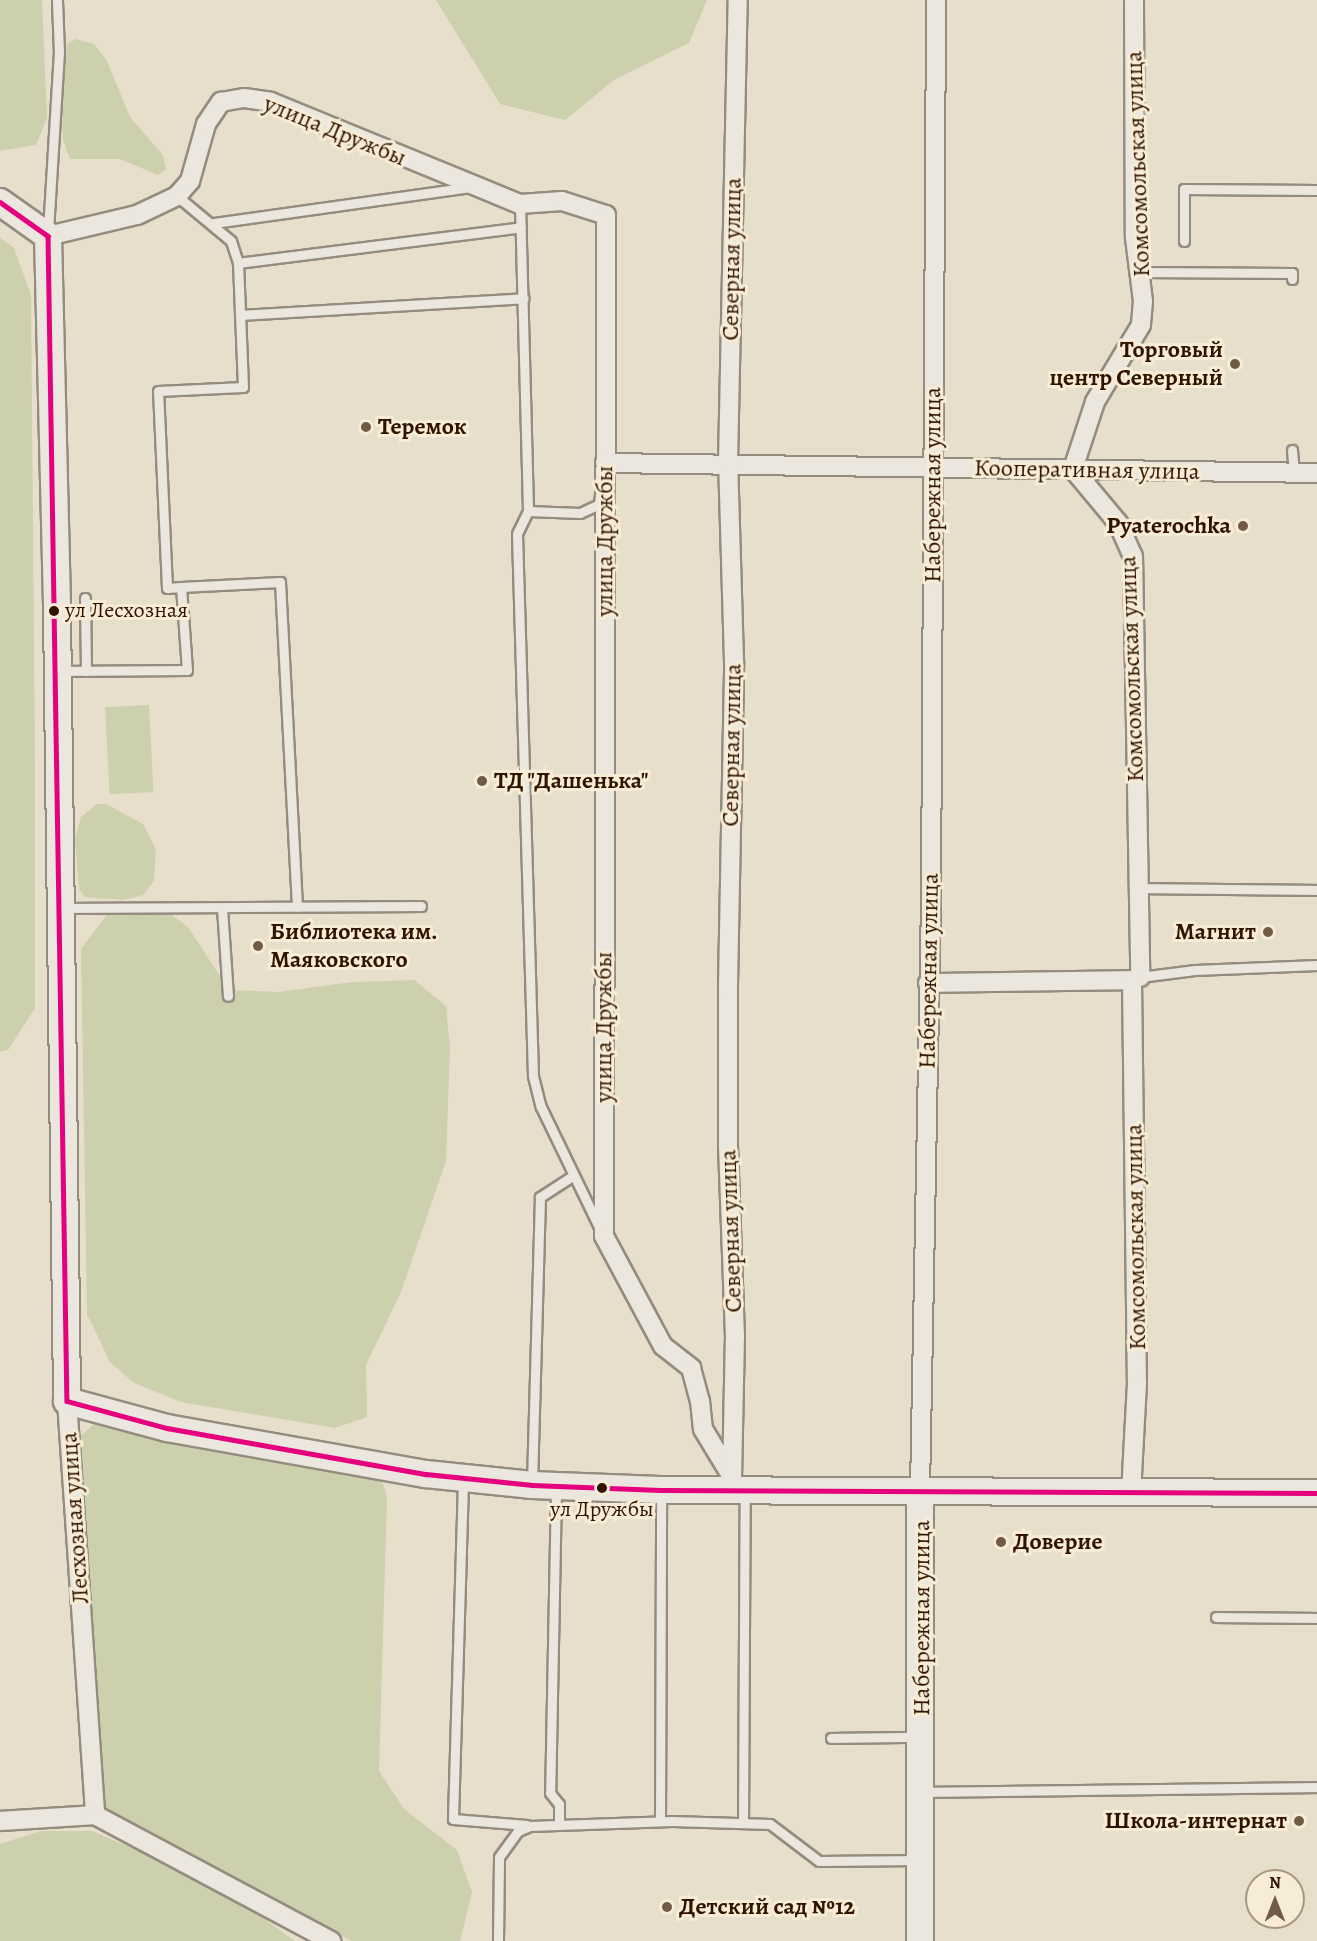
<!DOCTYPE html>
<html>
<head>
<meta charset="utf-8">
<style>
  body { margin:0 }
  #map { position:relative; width:1317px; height:1941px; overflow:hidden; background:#e7decb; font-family:Alegreya,serif }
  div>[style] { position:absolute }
  .green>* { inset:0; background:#cdd0ad; transform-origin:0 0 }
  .roads { filter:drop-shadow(2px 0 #948c7f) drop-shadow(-2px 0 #948c7f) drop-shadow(0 2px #948c7f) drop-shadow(0 -2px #948c7f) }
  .lane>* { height:9px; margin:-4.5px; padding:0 4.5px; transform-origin:4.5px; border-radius:4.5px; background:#ebe6de }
  .street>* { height:18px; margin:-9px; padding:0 9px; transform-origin:9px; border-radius:9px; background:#ebe6de }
  .secondary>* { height:26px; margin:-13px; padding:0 13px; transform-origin:13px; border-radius:13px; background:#ebe6de }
  .bus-1>* { height:4.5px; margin:-2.25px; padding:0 2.25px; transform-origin:2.25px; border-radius:2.25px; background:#e5007d }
  .dots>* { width:16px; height:16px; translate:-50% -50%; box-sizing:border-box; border:3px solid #f7ecd6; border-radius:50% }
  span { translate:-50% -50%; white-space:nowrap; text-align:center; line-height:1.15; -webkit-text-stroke:6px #f7ecd6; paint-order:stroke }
  .bus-label { font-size:22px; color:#311400 }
  .left { translate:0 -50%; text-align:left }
  .street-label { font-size:24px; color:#311400 }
  .poi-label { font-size:24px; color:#311400; font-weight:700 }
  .right { translate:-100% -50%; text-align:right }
  .north { position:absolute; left:1245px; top:1869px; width:60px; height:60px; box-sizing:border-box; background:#f7ecd6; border:2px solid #a89680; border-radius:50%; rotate:0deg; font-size:16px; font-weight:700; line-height:24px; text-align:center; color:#311400 }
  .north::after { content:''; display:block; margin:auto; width:21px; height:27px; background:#715b47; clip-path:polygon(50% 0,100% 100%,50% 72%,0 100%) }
</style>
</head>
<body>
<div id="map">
  <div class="green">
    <i style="clip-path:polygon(0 0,42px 0,47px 118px,36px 145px,0 151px)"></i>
    <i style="clip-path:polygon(436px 0,707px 0,689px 43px,614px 80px,565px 120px,500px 104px)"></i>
    <i style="clip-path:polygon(76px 39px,94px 44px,106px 59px,130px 117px,163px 155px,166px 169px,158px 175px,120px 159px,70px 159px,63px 140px,62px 102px,67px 44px)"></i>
    <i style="clip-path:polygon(0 238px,14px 248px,31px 295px,35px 769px,35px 1008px,8px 1050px,0 1052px)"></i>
    <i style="left:149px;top:705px;width:87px;height:44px;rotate:87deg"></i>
    <i style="clip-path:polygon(97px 804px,106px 804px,143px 824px,156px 850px,154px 881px,143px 895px,123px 900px,85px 897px,79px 889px,75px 839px,81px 817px)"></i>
    <i style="clip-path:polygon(128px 910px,169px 913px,188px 927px,229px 990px,278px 992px,353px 982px,414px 980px,446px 1006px,450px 1047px,446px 1161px,401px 1292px,366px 1365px,367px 1417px,335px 1428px,181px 1402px,134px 1383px,110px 1362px,87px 1314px,81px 949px,108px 913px)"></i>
    <i style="clip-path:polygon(97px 1421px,381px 1477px,387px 1497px,379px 1771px,404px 1809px,457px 1850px,472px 1892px,460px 1941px,352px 1941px,103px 1807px,83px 1775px,81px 1436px)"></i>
    <i style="clip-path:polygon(41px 1831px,92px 1831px,160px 1860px,250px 1909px,295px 1941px,0 1941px,0 1844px)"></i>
  </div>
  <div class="roads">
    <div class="lane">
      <i style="left:177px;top:196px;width:70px;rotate:39.8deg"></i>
      <i style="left:231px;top:241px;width:23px;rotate:72deg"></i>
      <i style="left:520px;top:204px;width:307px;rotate:88.5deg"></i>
      <i style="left:528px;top:511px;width:52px;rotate:2.2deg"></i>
      <i style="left:580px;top:513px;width:21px;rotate:-25deg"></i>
      <i style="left:599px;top:504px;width:9px;rotate:-84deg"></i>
      <i style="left:214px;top:223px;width:259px;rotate:-8deg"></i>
      <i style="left:48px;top:231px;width:178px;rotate:-86.5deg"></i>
      <i style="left:59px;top:53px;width:53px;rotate:-92.2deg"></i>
      <i style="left:1184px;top:241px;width:52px;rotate:-90deg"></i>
      <i style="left:1184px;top:189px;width:133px;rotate:0.4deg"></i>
      <i style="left:1139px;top:272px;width:153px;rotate:0.4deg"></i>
      <i style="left:1292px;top:273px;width:6px;rotate:90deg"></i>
      <i style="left:240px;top:315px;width:284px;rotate:-3.4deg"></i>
      <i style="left:1292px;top:450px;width:23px;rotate:85deg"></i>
      <i style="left:528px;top:511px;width:25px;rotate:116deg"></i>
      <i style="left:517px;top:534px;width:542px;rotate:88.31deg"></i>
      <i style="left:533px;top:1076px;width:32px;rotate:76deg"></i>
      <i style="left:541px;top:1107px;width:136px;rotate:64.2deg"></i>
      <i style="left:181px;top:587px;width:14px;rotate:176deg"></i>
      <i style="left:167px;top:588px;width:197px;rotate:-92.6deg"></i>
      <i style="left:158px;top:391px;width:85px;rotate:-2.7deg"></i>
      <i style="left:243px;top:387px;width:124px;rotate:-92.3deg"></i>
      <i style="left:238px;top:263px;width:285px;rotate:-7.2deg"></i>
      <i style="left:85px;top:598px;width:73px;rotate:89.2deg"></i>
      <i style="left:58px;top:671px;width:129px;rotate:-0.4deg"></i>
      <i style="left:187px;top:670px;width:83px;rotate:-94.1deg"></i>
      <i style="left:181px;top:587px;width:99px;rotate:-2.9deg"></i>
      <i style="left:280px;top:582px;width:325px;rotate:87deg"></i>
      <i style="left:1136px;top:888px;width:181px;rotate:0.6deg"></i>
      <i style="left:62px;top:908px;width:359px;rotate:-0.3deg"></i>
      <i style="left:222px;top:908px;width:88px;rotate:86.1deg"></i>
      <i style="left:1140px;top:977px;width:55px;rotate:-7.3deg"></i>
      <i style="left:1195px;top:970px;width:122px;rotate:-2.3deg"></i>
      <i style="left:463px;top:1481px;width:338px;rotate:91.7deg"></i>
      <i style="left:453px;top:1819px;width:74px;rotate:4.6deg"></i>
      <i style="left:532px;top:1483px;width:286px;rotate:-88.4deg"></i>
      <i style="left:540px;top:1197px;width:40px;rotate:-32.9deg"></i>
      <i style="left:556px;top:1489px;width:304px;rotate:91.1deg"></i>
      <i style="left:550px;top:1793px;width:14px;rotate:51deg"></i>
      <i style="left:559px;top:1804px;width:21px;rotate:90deg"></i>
      <i style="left:1216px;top:1617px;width:101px;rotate:0.6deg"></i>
      <i style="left:831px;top:1738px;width:88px;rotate:-0.7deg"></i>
      <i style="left:922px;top:1792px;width:395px;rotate:-0.7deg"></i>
      <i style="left:660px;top:1821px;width:329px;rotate:-89.8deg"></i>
      <i style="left:743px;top:1823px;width:331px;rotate:-89.7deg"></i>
      <i style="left:498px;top:1941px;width:84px;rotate:-89.3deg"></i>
      <i style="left:499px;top:1857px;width:32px;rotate:-54deg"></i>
      <i style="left:518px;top:1831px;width:13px;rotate:-23deg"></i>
      <i style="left:530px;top:1826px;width:142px;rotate:-2deg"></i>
      <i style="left:672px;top:1821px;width:98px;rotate:1.8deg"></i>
      <i style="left:770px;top:1824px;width:61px;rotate:37.1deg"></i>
      <i style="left:819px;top:1861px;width:101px;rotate:-0.6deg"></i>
    </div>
    <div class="street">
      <i style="left:1134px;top:0;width:238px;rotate:89.8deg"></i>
      <i style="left:1135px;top:238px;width:64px;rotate:82.8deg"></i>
      <i style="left:1143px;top:301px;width:24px;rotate:95deg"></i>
      <i style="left:1141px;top:325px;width:90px;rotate:120.9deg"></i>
      <i style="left:1095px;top:402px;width:71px;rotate:108.2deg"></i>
      <i style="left:1073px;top:469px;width:70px;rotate:50.2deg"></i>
      <i style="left:1118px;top:523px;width:36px;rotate:66deg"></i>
      <i style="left:1133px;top:556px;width:421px;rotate:89deg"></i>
      <i style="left:48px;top:236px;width:91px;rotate:-13.3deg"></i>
      <i style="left:137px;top:215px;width:44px;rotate:-25.4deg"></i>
      <i style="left:177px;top:196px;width:20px;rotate:-49deg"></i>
      <i style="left:190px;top:181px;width:59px;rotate:-74.3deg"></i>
      <i style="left:206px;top:124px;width:27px;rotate:-56deg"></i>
      <i style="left:221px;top:102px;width:23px;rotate:-10deg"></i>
      <i style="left:244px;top:98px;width:27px;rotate:8deg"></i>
      <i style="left:271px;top:102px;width:269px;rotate:22.3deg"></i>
      <i style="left:520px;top:204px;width:42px;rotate:-4.1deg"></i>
      <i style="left:562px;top:201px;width:46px;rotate:17.7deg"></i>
      <i style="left:606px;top:215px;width:1021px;rotate:90.11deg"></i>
      <i style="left:604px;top:1236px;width:125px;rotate:61.8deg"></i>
      <i style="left:663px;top:1346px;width:36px;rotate:38deg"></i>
      <i style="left:691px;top:1368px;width:34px;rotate:75deg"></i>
      <i style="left:700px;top:1401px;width:28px;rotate:84deg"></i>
      <i style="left:703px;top:1429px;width:56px;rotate:58.9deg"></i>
      <i style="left:605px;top:463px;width:712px;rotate:0.8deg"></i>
      <i style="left:928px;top:983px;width:204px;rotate:-0.8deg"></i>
      <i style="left:1132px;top:980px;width:403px;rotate:89.3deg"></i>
      <i style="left:1137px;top:1383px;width:110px;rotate:93.1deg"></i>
      <i style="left:67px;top:1401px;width:415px;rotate:86.1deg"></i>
      <i style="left:732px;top:1478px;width:141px;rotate:-88.8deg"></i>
      <i style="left:735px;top:1337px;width:191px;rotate:-92.1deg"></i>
      <i style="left:728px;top:1146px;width:161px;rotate:-90deg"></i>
      <i style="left:728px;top:985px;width:324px;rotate:-88.9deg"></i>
      <i style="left:734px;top:661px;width:198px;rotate:-91.7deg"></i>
      <i style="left:728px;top:463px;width:463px;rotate:-88.8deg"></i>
      <i style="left:920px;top:1490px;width:589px;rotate:-88.93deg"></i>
      <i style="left:931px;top:901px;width:901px;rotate:-89.68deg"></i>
      <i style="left:0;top:1821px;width:95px;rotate:-3.6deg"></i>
      <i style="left:95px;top:1815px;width:268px;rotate:28.1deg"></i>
    </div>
    <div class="secondary">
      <i style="left:0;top:202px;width:59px;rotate:35.3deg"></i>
      <i style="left:48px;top:236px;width:375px;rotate:88.6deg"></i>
      <i style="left:57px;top:611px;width:790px;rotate:89.27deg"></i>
      <i style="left:67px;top:1401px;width:104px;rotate:15.1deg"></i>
      <i style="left:167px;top:1428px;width:263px;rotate:10.1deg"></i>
      <i style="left:426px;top:1474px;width:107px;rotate:5.9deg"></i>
      <i style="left:532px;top:1485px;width:128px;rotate:2.2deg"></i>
      <i style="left:660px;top:1490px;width:657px;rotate:0.26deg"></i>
      <i style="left:920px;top:1490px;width:451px;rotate:90deg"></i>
    </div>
  </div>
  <div class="bus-1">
    <i style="left:0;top:202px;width:59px;rotate:35.3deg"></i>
    <i style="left:48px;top:236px;width:1165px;rotate:89.07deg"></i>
    <i style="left:67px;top:1401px;width:104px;rotate:15.1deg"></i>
    <i style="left:167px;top:1428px;width:263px;rotate:10.1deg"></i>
    <i style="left:426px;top:1474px;width:107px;rotate:5.9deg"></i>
    <i style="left:532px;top:1485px;width:128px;rotate:2.2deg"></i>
    <i style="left:660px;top:1490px;width:657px;rotate:0.26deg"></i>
  </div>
  <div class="dots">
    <i style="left:1235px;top:364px;background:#715b47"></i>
    <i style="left:366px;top:427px;background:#715b47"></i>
    <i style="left:1243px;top:526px;background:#715b47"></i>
    <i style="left:54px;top:611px;background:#311400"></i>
    <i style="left:482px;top:781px;background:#715b47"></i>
    <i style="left:1268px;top:932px;background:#715b47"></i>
    <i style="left:258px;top:946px;background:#715b47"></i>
    <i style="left:602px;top:1488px;background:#311400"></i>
    <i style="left:1001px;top:1542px;background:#715b47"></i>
    <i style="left:1299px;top:1821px;background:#715b47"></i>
    <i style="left:667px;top:1907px;background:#715b47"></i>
  </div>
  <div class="bus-label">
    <span class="left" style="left:65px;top:611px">ул Лесхозная</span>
    <span style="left:602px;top:1510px">ул Дружбы</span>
  </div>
  <div class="street-label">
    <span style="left:335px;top:131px;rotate:22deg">улица Дружбы</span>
    <span style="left:1138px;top:164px;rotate:-92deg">Комсомольская улица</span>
    <span style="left:732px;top:259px;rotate:-89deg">Северная улица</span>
    <span style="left:1087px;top:470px;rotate:1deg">Кооперативная улица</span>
    <span style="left:933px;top:485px;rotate:-90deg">Набережная улица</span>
    <span style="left:605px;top:541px;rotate:-90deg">улица Дружбы</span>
    <span style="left:1132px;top:669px;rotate:-92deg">Комсомольская улица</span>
    <span style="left:732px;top:745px;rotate:-89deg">Северная улица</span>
    <span style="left:929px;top:971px;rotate:-89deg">Набережная улица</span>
    <span style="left:604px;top:1027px;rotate:-90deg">улица Дружбы</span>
    <span style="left:731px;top:1231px;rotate:-92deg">Северная улица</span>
    <span style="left:1136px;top:1237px;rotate:-91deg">Комсомольская улица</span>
    <span style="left:75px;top:1518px;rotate:-94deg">Лесхозная улица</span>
    <span style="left:922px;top:1618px;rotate:-90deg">Набережная улица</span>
  </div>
  <div class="poi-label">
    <span class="right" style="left:1223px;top:364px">Торговый<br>центр Северный</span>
    <span class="left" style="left:378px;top:427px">Теремок</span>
    <span class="right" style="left:1231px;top:526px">Pyaterochka</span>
    <span class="left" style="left:494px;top:781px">ТД "Дашенька"</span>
    <span class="left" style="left:270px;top:946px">Библиотека им.<br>Маяковского</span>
    <span class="right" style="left:1256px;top:932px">Магнит</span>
    <span class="left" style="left:1013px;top:1542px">Доверие</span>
    <span class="right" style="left:1287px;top:1821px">Школа-интернат</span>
    <span class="left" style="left:679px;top:1907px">Детский сад №12</span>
  </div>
  <div class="north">N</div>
</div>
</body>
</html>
